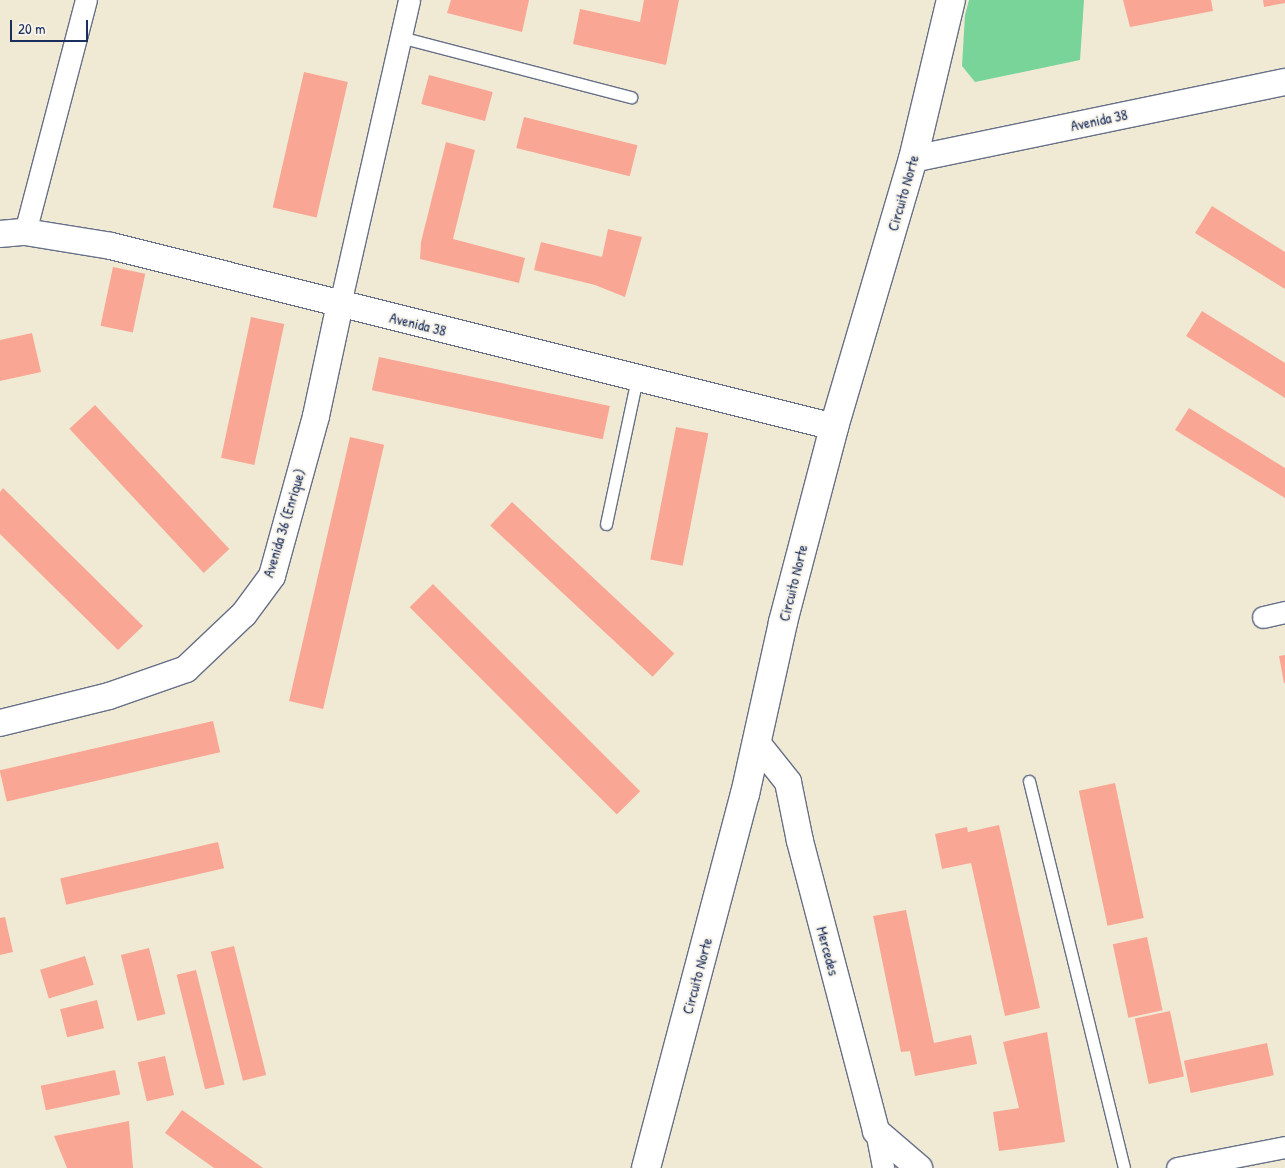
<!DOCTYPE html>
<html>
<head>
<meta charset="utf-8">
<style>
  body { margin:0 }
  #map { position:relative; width:1285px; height:1168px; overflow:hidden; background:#f0ead4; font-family:"Patrick Hand",sans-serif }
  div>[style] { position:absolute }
  .green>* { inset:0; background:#79d49a }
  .building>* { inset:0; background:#f9a794; transform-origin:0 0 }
  .roads { filter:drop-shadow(1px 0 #667087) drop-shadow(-1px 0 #667087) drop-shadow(0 1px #667087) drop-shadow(0 -1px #667087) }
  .service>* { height:11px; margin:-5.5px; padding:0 5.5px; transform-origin:5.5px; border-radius:5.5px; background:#fff }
  .minor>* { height:21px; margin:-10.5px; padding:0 10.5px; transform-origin:10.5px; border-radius:10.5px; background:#fff }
  .tertiary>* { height:26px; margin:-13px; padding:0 13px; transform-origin:13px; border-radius:13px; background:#fff }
  .secondary>* { height:28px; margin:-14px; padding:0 14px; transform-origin:14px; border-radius:14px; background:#fff }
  span { translate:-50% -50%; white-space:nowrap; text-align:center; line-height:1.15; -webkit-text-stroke:4px #f7f3e8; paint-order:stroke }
  .street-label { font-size:15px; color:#1b2f5e }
  .scale { position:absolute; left:10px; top:20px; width:78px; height:22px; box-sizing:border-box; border:2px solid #1b2f5e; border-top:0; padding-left:6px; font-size:15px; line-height:18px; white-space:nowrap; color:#1b2f5e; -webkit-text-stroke:4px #f7f3e8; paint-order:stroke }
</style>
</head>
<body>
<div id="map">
  <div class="green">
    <i style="clip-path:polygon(969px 0,1084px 0,1080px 60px,975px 82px,962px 66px,965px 15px)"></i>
  </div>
  <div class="building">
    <i style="clip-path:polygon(451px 0,529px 0,522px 32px,447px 13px)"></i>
    <i style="clip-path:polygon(644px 0,679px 0,666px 65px,573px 44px,580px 9px,640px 22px)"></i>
    <i style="clip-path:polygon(1123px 0,1211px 0,1213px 11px,1130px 27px)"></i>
    <i style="clip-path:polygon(1263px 0,1285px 0,1285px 3px,1264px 7px)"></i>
    <i style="left:304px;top:72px;width:45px;height:139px;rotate:13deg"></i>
    <i style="left:429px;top:75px;width:66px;height:30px;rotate:15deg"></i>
    <i style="left:524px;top:117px;width:117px;height:32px;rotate:14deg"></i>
    <i style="clip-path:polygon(446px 142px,475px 150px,453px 239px,525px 258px,519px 283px,420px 259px,421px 242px)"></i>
    <i style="clip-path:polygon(1212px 206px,1285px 252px,1285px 289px,1195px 233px)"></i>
    <i style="clip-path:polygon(608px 229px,642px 237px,625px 297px,595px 285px,534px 270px,541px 242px,602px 257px)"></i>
    <i style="left:113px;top:267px;width:33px;height:60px;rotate:12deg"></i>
    <i style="clip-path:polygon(1202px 311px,1285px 363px,1285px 398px,1186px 336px)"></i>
    <i style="left:251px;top:317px;width:34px;height:144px;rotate:12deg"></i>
    <i style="clip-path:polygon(32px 333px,41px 372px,0 381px,0 340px)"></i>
    <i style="left:379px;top:357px;width:236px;height:34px;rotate:12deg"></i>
    <i style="left:95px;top:405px;width:197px;height:35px;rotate:47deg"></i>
    <i style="clip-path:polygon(1189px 408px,1285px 468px,1285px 498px,1175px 430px)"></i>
    <i style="left:676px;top:427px;width:33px;height:135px;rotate:11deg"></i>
    <i style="left:350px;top:437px;width:35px;height:271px;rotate:13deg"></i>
    <i style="clip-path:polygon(3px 488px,143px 626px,118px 650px,0 534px,0 492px)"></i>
    <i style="left:512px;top:502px;width:222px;height:32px;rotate:43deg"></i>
    <i style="left:433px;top:584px;width:293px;height:33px;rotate:45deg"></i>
    <i style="clip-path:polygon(1285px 655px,1285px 683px,1284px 683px,1279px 656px)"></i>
    <i style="left:213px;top:721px;width:32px;height:219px;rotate:77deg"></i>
    <i style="left:1115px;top:783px;width:138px;height:37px;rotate:78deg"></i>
    <i style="clip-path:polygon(999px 825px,1040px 1008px,1005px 1016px,971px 863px,942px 869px,935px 834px,967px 827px,968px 832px)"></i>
    <i style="left:218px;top:842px;width:27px;height:162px;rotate:77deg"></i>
    <i style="clip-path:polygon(906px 910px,934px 1043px,971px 1035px,977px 1064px,915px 1076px,910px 1051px,901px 1052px,873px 916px)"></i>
    <i style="clip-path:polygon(5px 917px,13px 952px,0 955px,0 918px)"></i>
    <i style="left:1147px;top:937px;width:75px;height:35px;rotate:78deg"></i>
    <i style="left:234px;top:946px;width:133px;height:24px;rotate:76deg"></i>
    <i style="left:149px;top:948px;width:68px;height:29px;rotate:76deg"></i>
    <i style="left:85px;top:956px;width:30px;height:47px;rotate:73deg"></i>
    <i style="left:196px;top:970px;width:118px;height:20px;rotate:76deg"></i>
    <i style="left:97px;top:1000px;width:29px;height:38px;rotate:76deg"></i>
    <i style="left:1170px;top:1011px;width:67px;height:36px;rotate:78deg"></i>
    <i style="clip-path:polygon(1047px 1032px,1065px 1142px,999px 1151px,993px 1112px,1019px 1108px,1003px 1042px)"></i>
    <i style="left:1267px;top:1043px;width:33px;height:85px;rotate:78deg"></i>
    <i style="left:165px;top:1056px;width:40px;height:28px;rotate:77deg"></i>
    <i style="left:115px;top:1070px;width:25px;height:76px;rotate:78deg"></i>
    <i style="clip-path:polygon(182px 1110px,263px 1168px,214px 1168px,165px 1133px)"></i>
    <i style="clip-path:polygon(129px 1121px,133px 1168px,67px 1168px,54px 1136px)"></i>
  </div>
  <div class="roads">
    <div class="service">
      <i style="left:400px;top:37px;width:239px;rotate:14.6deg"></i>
      <i style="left:606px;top:524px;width:149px;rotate:-78deg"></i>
      <i style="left:1029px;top:781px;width:398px;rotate:76.2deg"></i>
    </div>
    <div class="minor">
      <i style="left:25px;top:232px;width:240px;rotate:-75.3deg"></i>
      <i style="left:340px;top:304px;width:312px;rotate:-77.2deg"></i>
      <i style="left:1263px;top:617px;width:23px;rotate:-13deg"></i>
      <i style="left:876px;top:1131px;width:38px;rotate:79deg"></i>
      <i style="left:1177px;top:1168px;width:110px;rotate:-11deg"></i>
    </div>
    <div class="tertiary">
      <i style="left:913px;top:159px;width:380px;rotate:-11.7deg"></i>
      <i style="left:0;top:234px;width:25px;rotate:-5deg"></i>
      <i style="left:25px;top:232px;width:87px;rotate:9.2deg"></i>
      <i style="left:111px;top:246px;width:745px;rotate:14.05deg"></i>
      <i style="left:0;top:723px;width:112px;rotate:-13.9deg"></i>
      <i style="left:109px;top:696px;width:82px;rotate:-19.3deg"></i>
      <i style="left:186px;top:669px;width:80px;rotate:-43.5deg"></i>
      <i style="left:244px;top:614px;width:47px;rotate:-53.6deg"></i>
      <i style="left:272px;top:576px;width:166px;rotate:-74.6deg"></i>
      <i style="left:316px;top:416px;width:115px;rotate:-77.9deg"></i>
      <i style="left:757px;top:743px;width:50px;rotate:51.5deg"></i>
      <i style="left:788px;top:782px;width:60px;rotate:78.5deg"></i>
      <i style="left:800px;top:841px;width:300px;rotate:75.3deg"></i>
      <i style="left:876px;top:1131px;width:57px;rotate:40.7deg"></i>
    </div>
    <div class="secondary">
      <i style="left:646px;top:1168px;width:387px;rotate:-75.2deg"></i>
      <i style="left:745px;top:794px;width:176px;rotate:-77.5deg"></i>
      <i style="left:783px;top:622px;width:202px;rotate:-75.3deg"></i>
      <i style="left:834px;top:427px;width:279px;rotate:-73.6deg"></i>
      <i style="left:913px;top:159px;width:163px;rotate:-76.6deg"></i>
    </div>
  </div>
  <div class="street-label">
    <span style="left:1099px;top:120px;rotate:-12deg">Avenida 38</span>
    <span style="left:903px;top:193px;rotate:-74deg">Circuito Norte</span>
    <span style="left:418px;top:324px;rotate:14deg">Avenida 38</span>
    <span style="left:284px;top:523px;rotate:-73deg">Avenida 36 (Enrique)</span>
    <span style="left:793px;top:583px;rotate:-76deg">Circuito Norte</span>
    <span style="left:828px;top:951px;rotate:75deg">Mercedes</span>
    <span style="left:697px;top:976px;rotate:-75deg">Circuito Norte</span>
  </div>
  <div class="scale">20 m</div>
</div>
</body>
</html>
